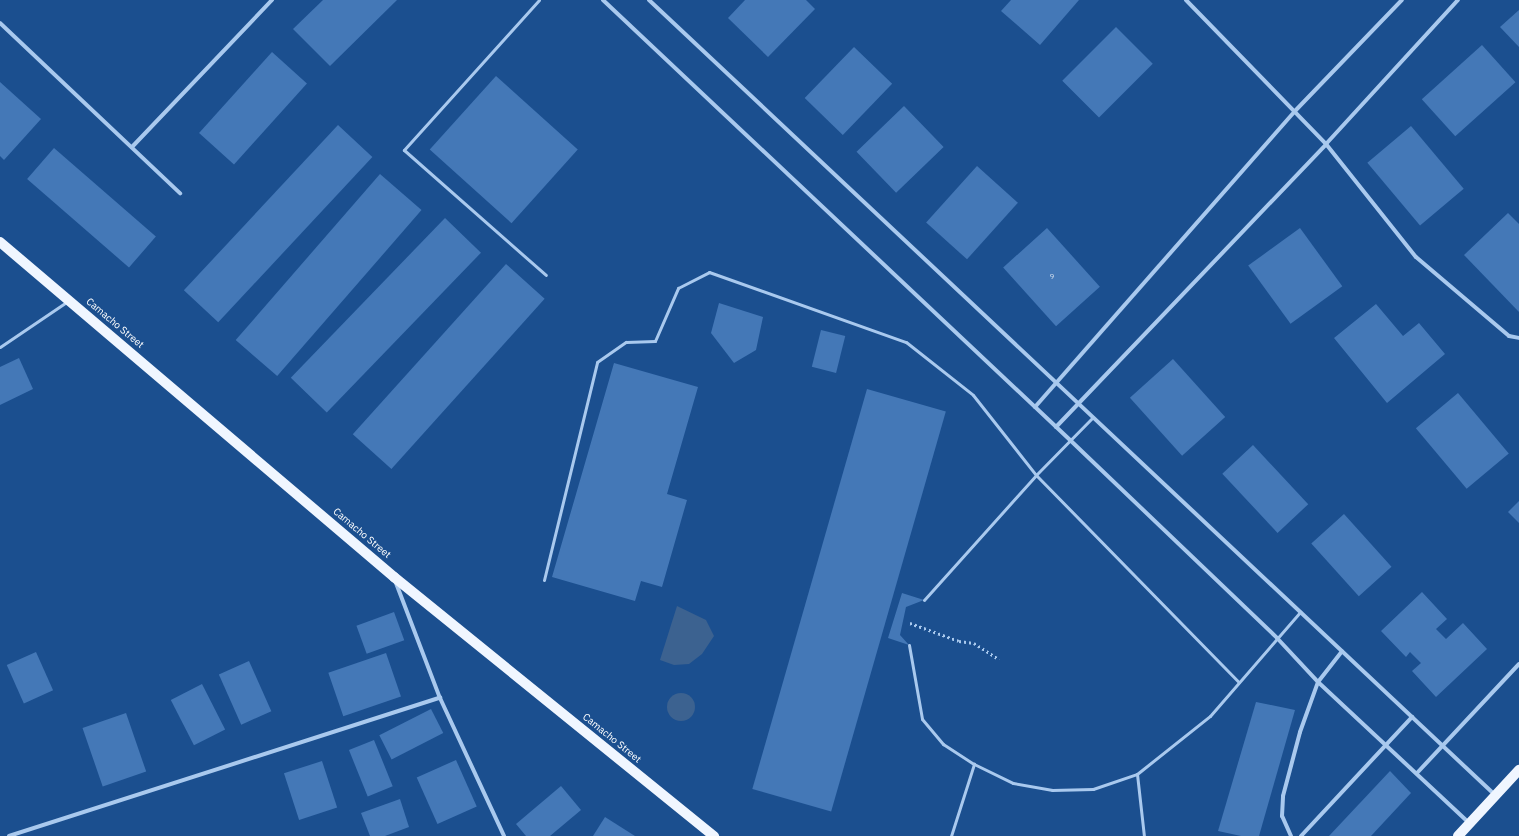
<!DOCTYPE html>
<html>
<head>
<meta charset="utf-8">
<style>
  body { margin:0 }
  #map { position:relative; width:1519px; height:836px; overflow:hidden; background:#1b4f8f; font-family:"IBM Plex Sans",sans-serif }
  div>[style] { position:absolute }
  .water>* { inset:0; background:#3c6290 }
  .round { border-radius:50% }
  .building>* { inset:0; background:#4478b7; transform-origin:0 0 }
  .path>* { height:2.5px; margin-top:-1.25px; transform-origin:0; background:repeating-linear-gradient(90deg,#a9c9ee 0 2px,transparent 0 5px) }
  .lane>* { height:3px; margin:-1.5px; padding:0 1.5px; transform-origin:1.5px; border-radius:1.5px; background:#a9c9ee }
  .street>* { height:4px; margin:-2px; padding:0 2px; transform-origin:2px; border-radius:2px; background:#a9c9ee }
  .primary>* { height:10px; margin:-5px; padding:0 5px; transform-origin:5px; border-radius:5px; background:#f0f6ff }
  span { translate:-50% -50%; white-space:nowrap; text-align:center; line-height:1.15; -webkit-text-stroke:3px #1b4f8f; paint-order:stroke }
  .number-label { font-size:8px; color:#d0dded }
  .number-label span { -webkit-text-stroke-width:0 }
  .street-label { font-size:10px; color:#fff }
</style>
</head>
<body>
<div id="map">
  <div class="water">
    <i style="clip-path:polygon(677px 606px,706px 620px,714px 636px,702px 654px,689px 664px,674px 665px,660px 660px)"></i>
    <i class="round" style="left:667px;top:693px;width:28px;height:28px"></i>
  </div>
  <div class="building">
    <i style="clip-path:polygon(323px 0,397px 0,330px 66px,293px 29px)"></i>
    <i style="clip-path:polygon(745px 0,806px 0,815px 9px,768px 57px,728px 18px)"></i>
    <i style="clip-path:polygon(1011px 0,1079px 0,1040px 45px,1001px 11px)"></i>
    <i style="clip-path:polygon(1519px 10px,1519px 47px,1500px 27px)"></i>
    <i style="left:1116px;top:27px;width:52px;height:76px;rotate:45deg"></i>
    <i style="left:1482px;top:45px;width:50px;height:81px;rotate:48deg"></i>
    <i style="left:854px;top:47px;width:53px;height:71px;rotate:44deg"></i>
    <i style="left:272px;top:52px;width:47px;height:109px;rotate:42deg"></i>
    <i style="left:496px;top:76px;width:110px;height:99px;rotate:42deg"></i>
    <i style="clip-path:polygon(0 82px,41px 119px,4px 160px,0 156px)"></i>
    <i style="left:904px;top:106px;width:57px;height:66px;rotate:46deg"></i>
    <i style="left:338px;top:125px;width:47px;height:226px;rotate:43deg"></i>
    <i style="left:1411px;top:126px;width:82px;height:57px;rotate:50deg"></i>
    <i style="left:54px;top:148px;width:135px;height:41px;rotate:41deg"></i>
    <i style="left:977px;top:166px;width:55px;height:76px;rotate:42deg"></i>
    <i style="left:380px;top:174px;width:55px;height:220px;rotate:41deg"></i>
    <i style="clip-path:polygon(1508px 213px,1519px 224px,1519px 312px,1464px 255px)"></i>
    <i style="left:445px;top:218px;width:50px;height:222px;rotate:44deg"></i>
    <i style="left:1047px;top:228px;width:79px;height:59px;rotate:48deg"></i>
    <i style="left:1300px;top:228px;width:72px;height:64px;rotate:54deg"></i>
    <i style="left:506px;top:264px;width:52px;height:229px;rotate:42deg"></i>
    <i style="clip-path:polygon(719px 303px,763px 317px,756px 350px,734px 363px,711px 333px)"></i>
    <i style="clip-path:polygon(1376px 304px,1403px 336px,1419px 323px,1445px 354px,1387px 403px,1334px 338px)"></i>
    <i style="left:821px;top:330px;width:25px;height:38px;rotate:14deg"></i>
    <i style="clip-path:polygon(19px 358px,33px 389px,0 405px,0 367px)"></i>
    <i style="left:1173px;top:359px;width:78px;height:58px;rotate:48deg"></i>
    <i style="clip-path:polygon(614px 363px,698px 387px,667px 494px,687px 500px,662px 587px,641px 581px,635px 601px,552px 577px)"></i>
    <i style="left:867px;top:389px;width:82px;height:416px;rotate:16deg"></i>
    <i style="left:1458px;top:393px;width:79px;height:55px;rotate:50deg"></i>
    <i style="left:1253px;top:445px;width:81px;height:42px;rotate:47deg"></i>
    <i style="clip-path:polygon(1519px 501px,1519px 523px,1508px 512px)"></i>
    <i style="left:1344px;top:514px;width:71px;height:44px;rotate:48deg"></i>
    <i style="clip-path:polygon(1422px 592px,1447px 619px,1436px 629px,1446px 639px,1463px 623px,1487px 649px,1436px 697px,1412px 671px,1421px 663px,1410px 652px,1406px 657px,1381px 631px)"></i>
    <i style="clip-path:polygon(902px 593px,924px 600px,906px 607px,900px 635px,909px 645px,888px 638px)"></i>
    <i style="left:394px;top:612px;width:30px;height:40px;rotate:70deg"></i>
    <i style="left:36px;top:652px;width:42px;height:32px;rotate:66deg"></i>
    <i style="left:386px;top:653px;width:46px;height:61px;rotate:71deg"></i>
    <i style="left:249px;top:661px;width:55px;height:33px;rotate:66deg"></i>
    <i style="left:202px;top:684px;width:51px;height:35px;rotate:63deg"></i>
    <i style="clip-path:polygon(1256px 702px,1295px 710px,1259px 836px,1241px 836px,1218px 831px)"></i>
    <i style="left:431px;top:709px;width:27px;height:58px;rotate:63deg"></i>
    <i style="left:126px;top:713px;width:62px;height:46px;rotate:71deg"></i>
    <i style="left:374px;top:740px;width:50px;height:27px;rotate:68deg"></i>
    <i style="left:456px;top:760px;width:51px;height:43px;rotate:66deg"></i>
    <i style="left:322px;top:761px;width:49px;height:40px;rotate:72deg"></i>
    <i style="clip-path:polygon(1390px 771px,1411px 793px,1371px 836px,1329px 836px)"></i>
    <i style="clip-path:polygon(561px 786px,581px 810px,550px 836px,526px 836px,516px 824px)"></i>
    <i style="clip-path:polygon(400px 799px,409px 827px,385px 836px,370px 836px,361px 813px)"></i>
    <i style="clip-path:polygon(605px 817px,635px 836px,593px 836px)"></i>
  </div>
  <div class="path">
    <i style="left:910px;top:623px;width:52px;rotate:20.2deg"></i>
    <i style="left:959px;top:641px;width:15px;rotate:8deg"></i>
    <i style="left:974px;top:643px;width:30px;rotate:33deg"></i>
  </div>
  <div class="lane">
    <i style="left:539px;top:0;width:202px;rotate:132deg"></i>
    <i style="left:404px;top:150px;width:189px;rotate:41.4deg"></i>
    <i style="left:0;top:347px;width:82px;rotate:-34.1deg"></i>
    <i style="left:544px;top:580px;width:224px;rotate:-76.3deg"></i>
    <i style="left:597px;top:362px;width:35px;rotate:-35deg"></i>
    <i style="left:626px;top:342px;width:29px;rotate:-2deg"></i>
    <i style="left:655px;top:341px;width:58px;rotate:-66.5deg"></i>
    <i style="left:678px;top:288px;width:35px;rotate:-27deg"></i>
    <i style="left:709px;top:272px;width:209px;rotate:19.6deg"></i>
    <i style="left:906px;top:342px;width:85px;rotate:38.3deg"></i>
    <i style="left:973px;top:395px;width:102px;rotate:51.8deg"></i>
    <i style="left:1036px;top:475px;width:290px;rotate:45.6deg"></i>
    <i style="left:924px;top:600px;width:168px;rotate:-48.1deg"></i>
    <i style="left:1036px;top:475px;width:81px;rotate:-45.5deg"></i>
    <i style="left:909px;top:645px;width:75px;rotate:80deg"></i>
    <i style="left:922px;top:719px;width:33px;rotate:50deg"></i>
    <i style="left:943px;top:744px;width:37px;rotate:33deg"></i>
    <i style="left:974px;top:764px;width:43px;rotate:26deg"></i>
    <i style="left:1013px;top:783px;width:40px;rotate:10deg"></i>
    <i style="left:1052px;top:790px;width:41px;rotate:-1.4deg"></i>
    <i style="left:1093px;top:789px;width:46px;rotate:-18.8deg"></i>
    <i style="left:1137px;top:774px;width:93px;rotate:-38.5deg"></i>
    <i style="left:1210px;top:716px;width:138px;rotate:-49.1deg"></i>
    <i style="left:1137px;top:774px;width:62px;rotate:83.6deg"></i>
    <i style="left:951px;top:836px;width:76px;rotate:-72.3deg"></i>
  </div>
  <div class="street">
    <i style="left:603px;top:0;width:642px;rotate:43.29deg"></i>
    <i style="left:1070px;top:440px;width:286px;rotate:43.7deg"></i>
    <i style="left:1277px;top:638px;width:60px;rotate:47deg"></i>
    <i style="left:1318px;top:682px;width:207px;rotate:43deg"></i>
    <i style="left:649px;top:0;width:1161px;rotate:43.22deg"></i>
    <i style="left:1186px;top:0;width:201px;rotate:45.8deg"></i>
    <i style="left:1326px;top:144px;width:144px;rotate:51.5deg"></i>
    <i style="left:1416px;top:257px;width:122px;rotate:40.3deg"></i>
    <i style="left:1509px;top:336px;width:10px;rotate:11deg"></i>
    <i style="left:0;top:23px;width:248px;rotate:43.4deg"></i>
    <i style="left:132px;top:147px;width:203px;rotate:-46.4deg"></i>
    <i style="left:1035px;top:407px;width:394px;rotate:-48.7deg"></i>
    <i style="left:1295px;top:111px;width:154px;rotate:-46.1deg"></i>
    <i style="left:1056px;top:427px;width:391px;rotate:-46.3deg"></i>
    <i style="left:1326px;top:144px;width:195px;rotate:-47.5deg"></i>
    <i style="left:396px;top:583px;width:123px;rotate:69.1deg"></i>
    <i style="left:440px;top:698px;width:152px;rotate:65.1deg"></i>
    <i style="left:1417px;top:773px;width:149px;rotate:-46.9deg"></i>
    <i style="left:9px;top:836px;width:453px;rotate:-17.8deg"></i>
    <i style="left:1291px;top:836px;width:22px;rotate:-114deg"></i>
    <i style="left:1282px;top:816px;width:20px;rotate:-87deg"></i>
    <i style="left:1283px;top:796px;width:66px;rotate:-75.1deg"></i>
    <i style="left:1300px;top:732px;width:53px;rotate:-70.2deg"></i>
    <i style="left:1318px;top:682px;width:39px;rotate:-52deg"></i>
    <i style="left:1301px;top:836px;width:163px;rotate:-47deg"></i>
  </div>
  <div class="primary">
    <i style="left:0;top:242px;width:517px;rotate:40.37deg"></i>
    <i style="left:394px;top:577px;width:412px;rotate:39deg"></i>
    <i style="left:1458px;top:836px;width:90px;rotate:-47.3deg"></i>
  </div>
  <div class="number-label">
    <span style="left:1052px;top:277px">9</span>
  </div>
  <div class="street-label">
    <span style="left:115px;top:323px;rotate:40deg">Camacho Street</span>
    <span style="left:362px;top:533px;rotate:40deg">Camacho Street</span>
    <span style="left:612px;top:738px;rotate:39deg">Camacho Street</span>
  </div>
</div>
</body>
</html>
